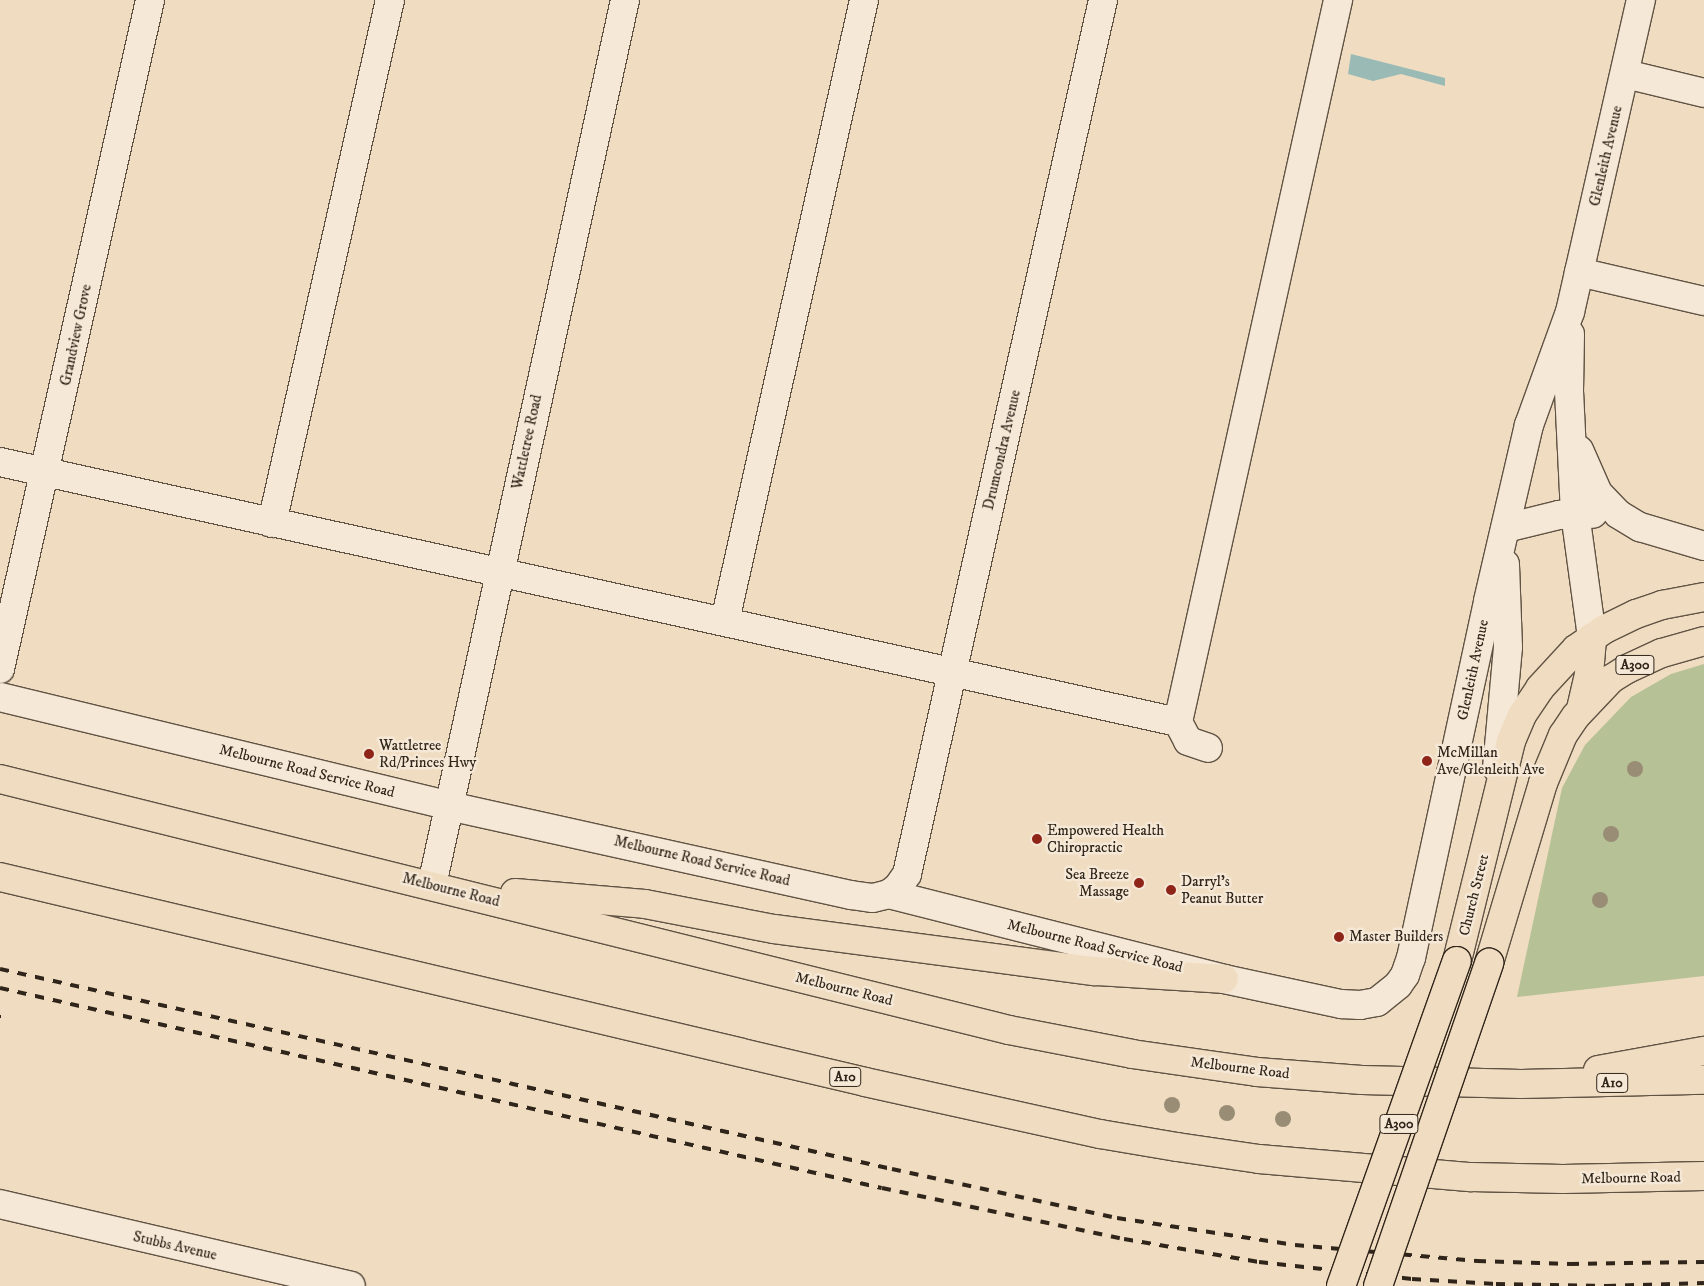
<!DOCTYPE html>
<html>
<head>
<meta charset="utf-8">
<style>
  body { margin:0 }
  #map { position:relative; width:1704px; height:1286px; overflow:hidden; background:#f0dcc0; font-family:"IM FELL DW Pica",serif }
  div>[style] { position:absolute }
  .green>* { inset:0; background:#b6c195 }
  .water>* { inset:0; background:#9abbb5 }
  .path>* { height:3px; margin-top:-1.5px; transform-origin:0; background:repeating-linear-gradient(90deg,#30251a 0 4px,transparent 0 6.5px) }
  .roads { filter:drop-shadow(1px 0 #605344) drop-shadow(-1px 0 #605344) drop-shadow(0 1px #605344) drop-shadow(0 -1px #605344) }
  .minor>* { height:28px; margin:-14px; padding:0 14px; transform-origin:14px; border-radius:14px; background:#f5e8d6 }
  .highway>* { height:28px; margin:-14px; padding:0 14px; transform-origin:14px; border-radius:14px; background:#f0dcc0 }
  .rail>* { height:4px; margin-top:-2px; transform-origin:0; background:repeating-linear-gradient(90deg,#30251a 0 9px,transparent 0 18px) }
  .bridges { filter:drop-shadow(1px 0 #30251a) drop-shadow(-1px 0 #30251a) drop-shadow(0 1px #30251a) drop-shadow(0 -1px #30251a) }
  .highway-bridge>* { height:28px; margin:-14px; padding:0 14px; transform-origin:14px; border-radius:14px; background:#f0dcc0 }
  .trees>* { width:16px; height:16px; margin:-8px; border-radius:50%; background:#998d76 }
  .dots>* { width:14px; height:14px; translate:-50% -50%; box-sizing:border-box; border:2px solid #f5e8d6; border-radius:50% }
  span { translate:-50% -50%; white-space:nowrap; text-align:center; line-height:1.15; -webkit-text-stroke:5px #f5e8d6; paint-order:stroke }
  .shield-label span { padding:1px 4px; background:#f5e8d6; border:1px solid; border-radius:4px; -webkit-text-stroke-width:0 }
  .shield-label { font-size:14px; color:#30251a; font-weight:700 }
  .street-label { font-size:15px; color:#30251a }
  .poi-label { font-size:15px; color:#30251a }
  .left { translate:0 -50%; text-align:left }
  .right { translate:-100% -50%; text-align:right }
</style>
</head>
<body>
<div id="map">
  <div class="green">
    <i style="clip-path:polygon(1704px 664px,1704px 976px,1517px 997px,1562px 788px,1585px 745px,1631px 697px,1671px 674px)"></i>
  </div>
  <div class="water">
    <i style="clip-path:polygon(1351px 54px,1445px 78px,1445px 86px,1401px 74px,1373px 81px,1348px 74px)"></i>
  </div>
  <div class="path">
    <i style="left:0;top:1016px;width:1px"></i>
  </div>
  <div class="roads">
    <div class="minor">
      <i style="left:1625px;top:74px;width:81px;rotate:13.5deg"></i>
      <i style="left:1579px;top:272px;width:128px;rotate:13.1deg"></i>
      <i style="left:1570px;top:334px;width:57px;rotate:91deg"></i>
      <i style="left:1569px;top:391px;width:122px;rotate:87.2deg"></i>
      <i style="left:1575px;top:513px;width:125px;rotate:82.2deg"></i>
      <i style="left:1579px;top:450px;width:47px;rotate:66.2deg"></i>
      <i style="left:1598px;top:493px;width:29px;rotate:46deg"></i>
      <i style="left:1618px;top:514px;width:26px;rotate:31deg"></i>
      <i style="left:1640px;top:527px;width:67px;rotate:16.5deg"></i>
      <i style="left:0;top:462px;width:1206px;rotate:12.45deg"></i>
      <i style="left:1178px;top:722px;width:740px;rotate:-77.5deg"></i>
      <i style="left:272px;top:523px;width:536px;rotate:-77.29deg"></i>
      <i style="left:1506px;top:528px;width:55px;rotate:-13.8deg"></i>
      <i style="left:1559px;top:515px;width:34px;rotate:-2deg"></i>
      <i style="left:725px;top:621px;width:636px;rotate:-77.38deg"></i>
      <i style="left:0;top:669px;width:686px;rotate:-77.36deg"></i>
      <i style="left:0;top:697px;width:462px;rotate:13.6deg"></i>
      <i style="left:449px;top:806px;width:412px;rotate:12.5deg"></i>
      <i style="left:851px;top:895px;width:22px;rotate:8deg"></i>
      <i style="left:873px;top:898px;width:16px;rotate:-14deg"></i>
      <i style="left:889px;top:894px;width:11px;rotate:-38deg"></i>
      <i style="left:898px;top:887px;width:16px;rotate:-55deg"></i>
      <i style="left:907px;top:874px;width:896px;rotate:-77.36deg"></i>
      <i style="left:1178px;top:722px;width:21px;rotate:62deg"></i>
      <i style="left:1188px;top:741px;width:21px;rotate:19deg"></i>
      <i style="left:1497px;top:768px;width:121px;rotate:-84.8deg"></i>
      <i style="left:1508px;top:647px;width:83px;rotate:-92.1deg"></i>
      <i style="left:432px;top:885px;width:906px;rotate:-77.7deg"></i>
      <i style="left:889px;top:894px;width:346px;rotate:14.2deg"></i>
      <i style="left:1224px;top:979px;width:120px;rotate:12.1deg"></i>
      <i style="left:1341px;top:1004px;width:19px;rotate:3deg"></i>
      <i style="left:1360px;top:1005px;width:17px;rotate:-10deg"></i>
      <i style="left:1377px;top:1002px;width:27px;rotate:-39deg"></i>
      <i style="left:1398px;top:985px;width:12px;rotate:-55deg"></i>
      <i style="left:1405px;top:975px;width:18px;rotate:-71deg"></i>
      <i style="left:1411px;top:958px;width:365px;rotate:-77.8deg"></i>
      <i style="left:1488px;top:601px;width:181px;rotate:-76.9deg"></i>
      <i style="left:1529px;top:425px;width:120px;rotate:-70.1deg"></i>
      <i style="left:1570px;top:312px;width:320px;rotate:-77.2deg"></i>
      <i style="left:0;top:1204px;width:360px;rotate:13.1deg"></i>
    </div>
    <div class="highway">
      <i style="left:1581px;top:709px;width:36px;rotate:-77deg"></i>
      <i style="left:1589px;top:674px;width:37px;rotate:-85deg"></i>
      <i style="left:0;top:779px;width:1040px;rotate:13.97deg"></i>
      <i style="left:1009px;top:1030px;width:125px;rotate:11deg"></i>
      <i style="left:1132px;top:1054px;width:126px;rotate:8.2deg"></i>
      <i style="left:1257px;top:1072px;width:105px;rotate:4.4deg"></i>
      <i style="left:1362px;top:1080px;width:159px;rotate:1.4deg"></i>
      <i style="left:1521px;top:1084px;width:183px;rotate:-1.3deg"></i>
      <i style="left:0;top:877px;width:889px;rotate:13.33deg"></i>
      <i style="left:865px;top:1082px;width:241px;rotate:12.5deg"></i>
      <i style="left:1100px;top:1134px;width:78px;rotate:9.6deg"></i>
      <i style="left:1177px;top:1147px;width:83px;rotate:8.3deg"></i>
      <i style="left:1259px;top:1159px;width:213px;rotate:4.9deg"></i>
      <i style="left:1471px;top:1177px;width:92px;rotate:1.2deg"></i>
      <i style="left:1563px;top:1179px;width:141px;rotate:-1.2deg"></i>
      <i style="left:515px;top:893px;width:130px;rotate:4.8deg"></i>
      <i style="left:645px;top:904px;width:131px;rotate:11deg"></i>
      <i style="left:774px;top:929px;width:324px;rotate:7.5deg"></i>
      <i style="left:1095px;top:971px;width:129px;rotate:3.5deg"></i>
      <i style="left:1457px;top:961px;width:227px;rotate:-76.2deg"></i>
      <i style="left:1511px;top:741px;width:28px;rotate:-67deg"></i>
      <i style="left:1522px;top:715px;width:32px;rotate:-56deg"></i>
      <i style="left:1540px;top:688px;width:53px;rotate:-47.3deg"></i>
      <i style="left:1576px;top:649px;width:35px;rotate:-35deg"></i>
      <i style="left:1605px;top:629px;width:34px;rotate:-26deg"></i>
      <i style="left:1636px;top:614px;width:28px;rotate:-19deg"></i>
      <i style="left:1662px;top:605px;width:43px;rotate:-10.8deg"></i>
      <i style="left:1489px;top:963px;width:188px;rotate:-73.3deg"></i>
      <i style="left:1543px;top:783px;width:52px;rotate:-67.4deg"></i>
      <i style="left:1563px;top:735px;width:23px;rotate:-56deg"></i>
      <i style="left:1576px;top:716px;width:51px;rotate:-46.6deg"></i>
      <i style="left:1611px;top:679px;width:19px;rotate:-32deg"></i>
      <i style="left:1627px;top:669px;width:38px;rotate:-25deg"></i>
      <i style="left:1662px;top:653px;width:44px;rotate:-15.9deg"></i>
      <i style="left:1598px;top:1070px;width:108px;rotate:-10.2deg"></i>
    </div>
  </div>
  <div class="rail">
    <i style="left:0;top:969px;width:914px;rotate:12.64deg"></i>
    <i style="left:892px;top:1169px;width:230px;rotate:12.3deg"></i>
    <i style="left:1117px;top:1218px;width:180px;rotate:8.6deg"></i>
    <i style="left:1295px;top:1245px;width:183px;rotate:5deg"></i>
    <i style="left:1477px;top:1261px;width:93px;rotate:1.8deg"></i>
    <i style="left:1570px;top:1264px;width:134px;rotate:-0.9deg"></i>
    <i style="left:0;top:988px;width:904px;rotate:12.78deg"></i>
    <i style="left:882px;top:1188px;width:247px;rotate:11.9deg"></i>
    <i style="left:1124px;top:1239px;width:137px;rotate:9.7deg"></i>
    <i style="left:1259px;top:1262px;width:154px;rotate:6.3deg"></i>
    <i style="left:1412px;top:1279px;width:84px;rotate:3.4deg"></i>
    <i style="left:1496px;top:1284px;width:111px;rotate:1deg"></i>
    <i style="left:1607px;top:1286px;width:97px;rotate:-1.8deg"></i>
  </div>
  <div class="bridges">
    <div class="highway-bridge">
      <i style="left:1341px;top:1286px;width:345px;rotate:-70.4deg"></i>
      <i style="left:1378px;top:1286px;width:342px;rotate:-71deg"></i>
    </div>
  </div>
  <div class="trees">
    <i style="left:1635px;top:769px"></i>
    <i style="left:1611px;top:834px"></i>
    <i style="left:1600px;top:900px"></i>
    <i style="left:1172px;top:1105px"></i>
    <i style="left:1227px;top:1113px"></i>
    <i style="left:1283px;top:1119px"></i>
  </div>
  <div class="dots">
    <i style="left:369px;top:754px;background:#8f2418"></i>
    <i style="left:1427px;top:761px;background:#8f2418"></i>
    <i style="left:1037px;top:839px;background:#8f2418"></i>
    <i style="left:1139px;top:883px;background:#8f2418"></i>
    <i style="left:1171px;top:890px;background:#8f2418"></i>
    <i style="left:1339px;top:937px;background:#8f2418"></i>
  </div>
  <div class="shield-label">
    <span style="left:1635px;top:665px">A300</span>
    <span style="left:845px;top:1077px">A10</span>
    <span style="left:1612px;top:1083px">A10</span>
    <span style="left:1399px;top:1124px">A300</span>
  </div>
  <div class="street-label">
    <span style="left:1606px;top:156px;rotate:-77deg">Glenleith Avenue</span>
    <span style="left:76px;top:335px;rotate:-78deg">Grandview Grove</span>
    <span style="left:527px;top:442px;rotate:-78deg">Wattletree Road</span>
    <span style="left:1002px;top:450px;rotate:-77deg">Drumcondra Avenue</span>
    <span style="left:1473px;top:670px;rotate:-78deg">Glenleith Avenue</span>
    <span style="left:307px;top:771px;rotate:14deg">Melbourne Road Service Road</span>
    <span style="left:702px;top:861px;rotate:13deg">Melbourne Road Service Road</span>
    <span style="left:451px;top:890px;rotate:14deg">Melbourne Road</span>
    <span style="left:1474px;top:895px;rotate:-76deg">Church Street</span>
    <span style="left:1095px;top:946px;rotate:14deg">Melbourne Road Service Road</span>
    <span style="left:844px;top:989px;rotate:14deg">Melbourne Road</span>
    <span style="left:1240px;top:1068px;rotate:7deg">Melbourne Road</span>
    <span style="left:1631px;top:1178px;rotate:-1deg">Melbourne Road</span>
    <span style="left:175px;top:1246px;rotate:13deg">Stubbs Avenue</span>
  </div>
  <div class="poi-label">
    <span class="left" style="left:379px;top:754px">Wattletree<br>Rd/Princes Hwy</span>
    <span class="left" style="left:1437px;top:761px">McMillan<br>Ave/Glenleith Ave</span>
    <span class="left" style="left:1047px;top:839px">Empowered Health<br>Chiropractic</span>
    <span class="right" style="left:1129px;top:883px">Sea Breeze<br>Massage</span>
    <span class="left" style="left:1181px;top:890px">Darryl's<br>Peanut Butter</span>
    <span class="left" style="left:1349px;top:937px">Master Builders</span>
  </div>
</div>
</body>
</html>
